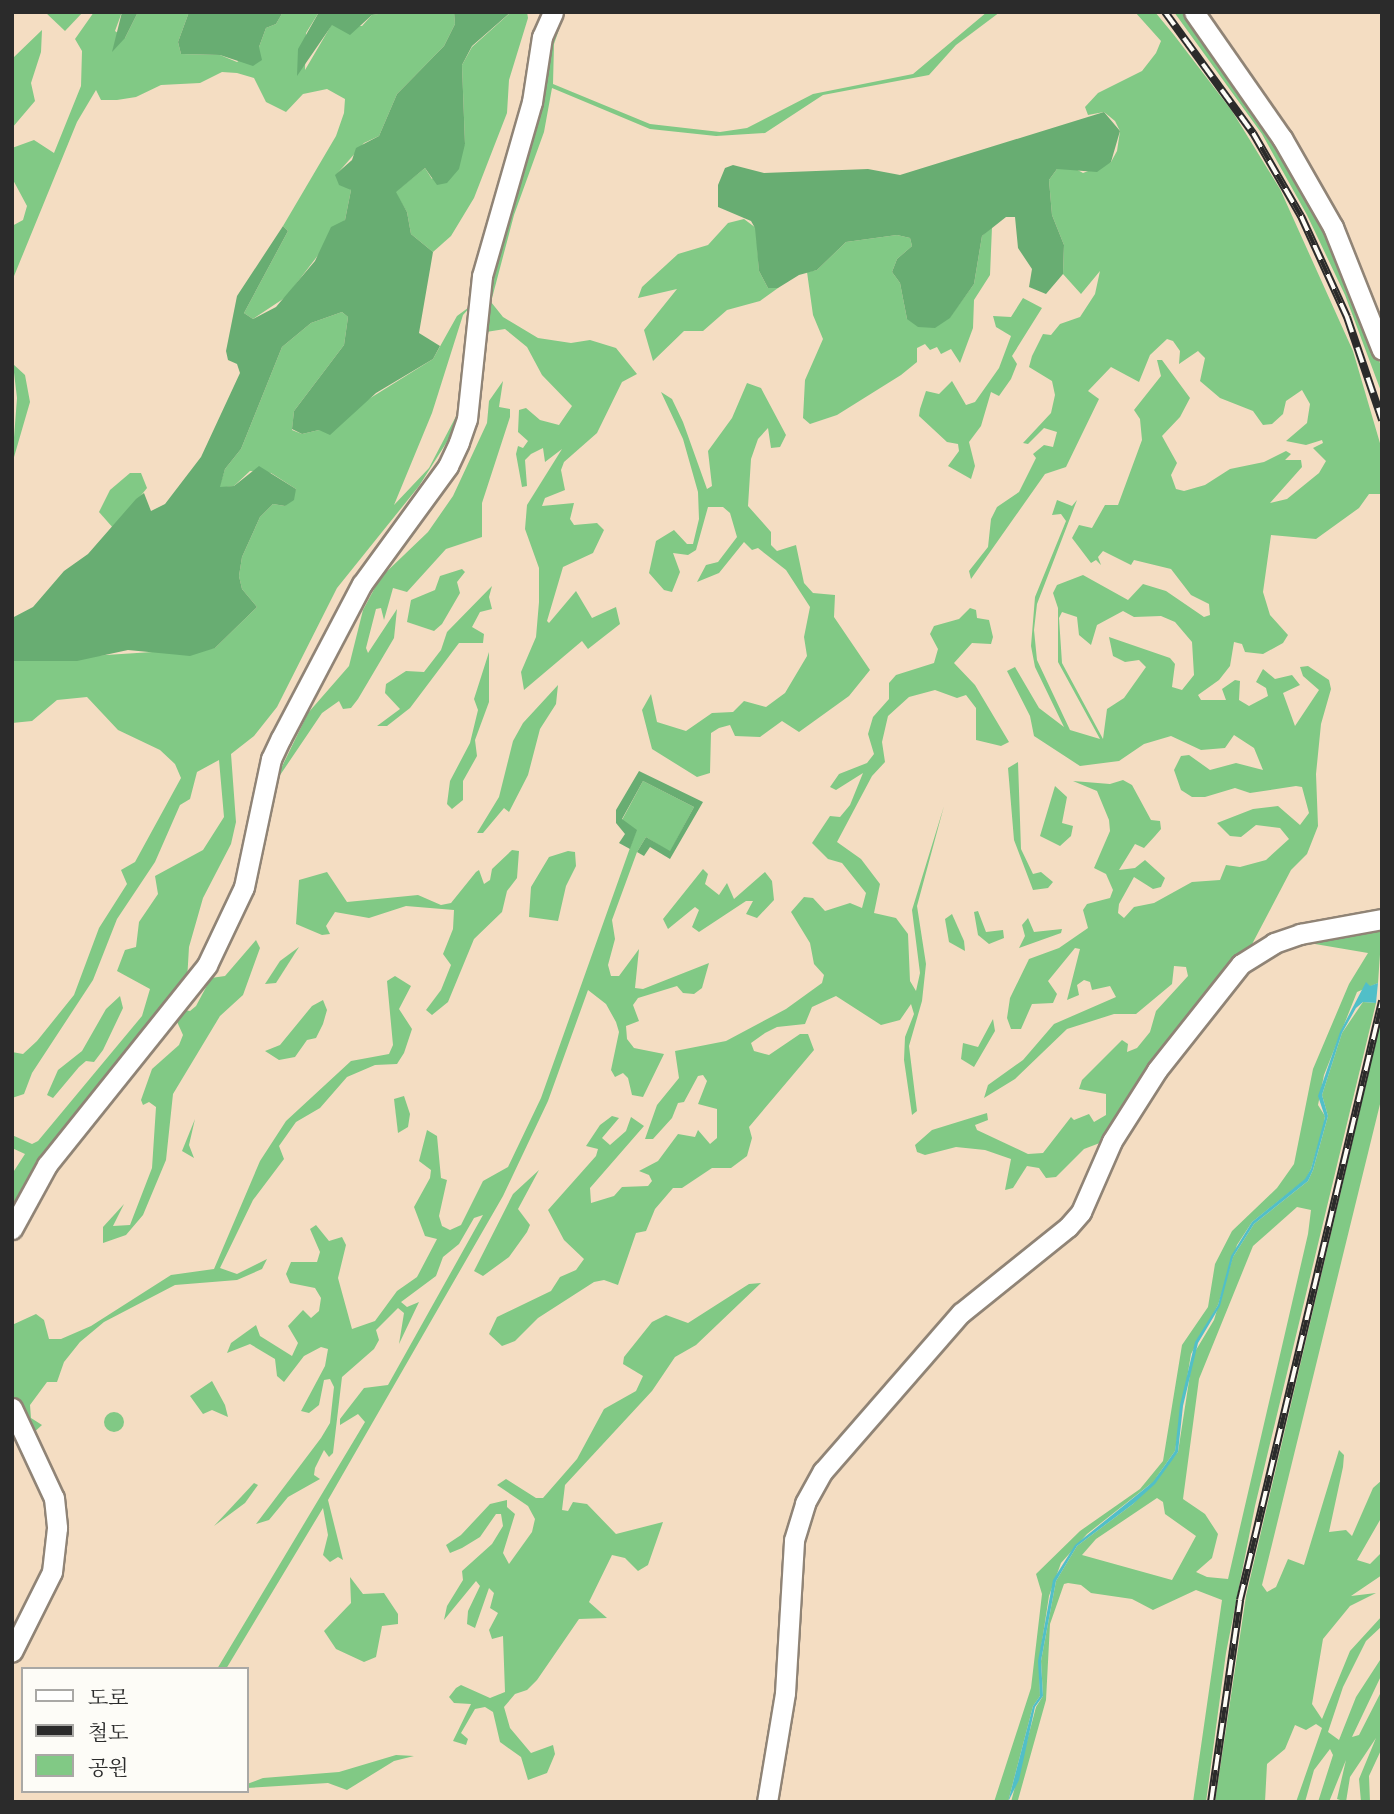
<!DOCTYPE html>
<html>
<head>
<meta charset="utf-8">
<style>
  body { margin:0 }
  #map { position:relative; width:1394px; height:1814px; overflow:hidden; background:#f4ddc2; font-family:"Libre Caslon Text","Noto Serif KR",serif }
  div>[style] { position:absolute }
  .green>* { inset:0; background:#81c985 }
  .round { border-radius:50% }
  .forest>* { inset:0; background:#68ad72 }
  .water>* { inset:0; background:#51bfc8 }
  .roads { filter:drop-shadow(2px 0 #908476) drop-shadow(-2px 0 #908476) drop-shadow(0 2px #908476) drop-shadow(0 -2px #908476) }
  .street>* { height:19px; margin:-9.5px; padding:0 9.5px; transform-origin:9.5px; border-radius:9.5px; background:#fff }
  .rail>* { height:8px; margin-top:-4px; transform-origin:0; background:repeating-linear-gradient(90deg,#fdfcf7 0 16px,#2b2b2b 0 32px); box-sizing:border-box; border-block:2px solid #2b2b2b }
  span { translate:-50% -50%; white-space:nowrap; text-align:center; line-height:1.15; -webkit-text-stroke:7px #fdfcf7; paint-order:stroke }
  .frame { position:absolute; inset:0; border:14px solid #2b2b2b; pointer-events:none }
  .legend { position:absolute; left:21px; top:1667px; width:228px; height:126px; box-sizing:border-box; background:#fdfcf7; border:2px solid #a9a8a5; margin:0; padding:9px 12px; list-style:none; font-size:21px; color:#2b2b2b }
  .legend li { display:flex; align-items:center; gap:14px; height:35px }
  .legend b { width:35px; border:2px solid #a9a8a5 }
</style>
</head>
<body>
<div id="map">
  <div class="green">
    <i style="clip-path:polygon(45px 12px,83px 12px,65px 31px)"></i>
    <i style="clip-path:polygon(94px 12px,122px 12px,115px 31px,125px 38px,138px 12px,189px 12px,178px 42px,181px 54px,220px 55px,237px 62px,259px 47px,266px 28px,276px 24px,283px 12px,319px 12px,306px 33px,305px 70px,332px 24px,362px 26px,372px 15px,391px 12px,454px 12px,455px 24px,444px 46px,397px 94px,379px 136px,364px 143px,336px 175px,351px 190px,345px 220px,286px 297px,253px 319px,244px 313px,288px 231px,283px 226px,336px 136px,344px 113px,345px 99px,327px 89px,303px 94px,286px 112px,266px 102px,254px 78px,237px 73px,222px 72px,200px 83px,161px 85px,136px 97px,117px 100px,101px 100px,96px 90px,77px 122px,12px 281px,12px 226px,23px 220px,27px 206px,12px 178px,12px 148px,34px 140px,54px 153px,81px 86px,82px 51px,75px 39px)"></i>
    <i style="clip-path:polygon(511px 12px,527px 12px,528px 18px,509px 80px,507px 113px,474px 198px,451px 236px,433px 252px,411px 234px,407px 212px,395px 192px,425px 168px,432px 179px,465px 144px,462px 65px,472px 47px)"></i>
    <i style="clip-path:polygon(558px 12px,565px 12px,554px 44px,553px 84px,650px 124px,720px 132px,747px 128px,813px 94px,913px 74px,987px 12px,1000px 12px,956px 45px,929px 75px,823px 95px,765px 133px,716px 136px,650px 129px,552px 88px,544px 132px,514px 215px,491px 302px,503px 317px,538px 338px,571px 343px,590px 340px,616px 348px,637px 374px,622px 382px,597px 433px,564px 462px,561px 470px,565px 490px,545px 498px,542px 506px,574px 503px,570px 519px,574px 525px,597px 523px,604px 530px,593px 553px,563px 567px,547px 621px,549px 623px,576px 591px,592px 618px,616px 607px,620px 624px,588px 649px,582px 641px,524px 690px,521px 672px,536px 637px,539px 602px,539px 568px,525px 529px,527px 505px,562px 449px,545px 462px,543px 448px,531px 454px,525px 460px,527px 486px,522px 487px,516px 454px,518px 446px,523px 448px,528px 441px,518px 432px,519px 410px,526px 408px,540px 420px,559px 425px,572px 406px,542px 375px,527px 347px,505px 329px,486px 332px,477px 390px,483px 307px)"></i>
    <i style="clip-path:polygon(evenodd,1135px 12px,1155px 12px,1174px 35px,1232px 111px,1280px 189px,1353px 351px,1382px 450px,1382px 494px,1369px 494px,1359px 508px,1316px 539px,1271px 535px,1263px 592px,1270px 615px,1288px 635px,1283px 643px,1263px 654px,1245px 652px,1242px 644px,1234px 642px,1230px 666px,1219px 680px,1198px 695px,1201px 700px,1226px 700px,1222px 689px,1235px 680px,1240px 681px,1239px 700px,1249px 706px,1268px 696px,1266px 688px,1256px 682px,1263px 669px,1275px 679px,1292px 675px,1300px 685px,1283px 693px,1295px 726px,1319px 690px,1303px 676px,1300px 667px,1308px 666px,1329px 680px,1331px 689px,1321px 724px,1316px 774px,1318px 826px,1307px 854px,1291px 870px,1250px 948px,1224px 971px,1172px 1035px,1105px 1141px,1084px 1149px,1056px 1177px,1046px 1178px,1039px 1168px,1027px 1166px,1013px 1188px,1005px 1190px,1011px 1159px,985px 1150px,956px 1147px,925px 1155px,917px 1152px,915px 1145px,932px 1130px,987px 1113px,988px 1120px,975px 1125px,977px 1130px,1028px 1154px,1043px 1153px,1071px 1117px,1074px 1120px,1089px 1114px,1094px 1122px,1106px 1115px,1106px 1094px,1079px 1089px,1082px 1080px,1122px 1040px,1128px 1044px,1127px 1052px,1137px 1048px,1150px 1032px,1156px 1011px,1188px 976px,1186px 967px,1174px 966px,1172px 984px,1136px 1014px,1114px 1014px,1067px 1029px,1015px 1079px,984px 1098px,988px 1085px,1023px 1060px,1054px 1024px,1116px 997px,1110px 986px,1092px 990px,1090px 982px,1084px 980px,1077px 985px,1079px 995px,1067px 1000px,1080px 949px,1075px 948px,1048px 981px,1057px 994px,1053px 1003px,1032px 1004px,1021px 1029px,1011px 1029px,1007px 1018px,1010px 998px,1029px 959px,1059px 948px,1088px 928px,1083px 910px,1087px 904px,1110px 898px,1113px 890px,1106px 874px,1094px 868px,1110px 831px,1109px 820px,1097px 791px,1073px 781px,1110px 784px,1123px 780px,1132px 785px,1151px 820px,1160px 821px,1161px 829px,1155px 836px,1144px 848px,1135px 844px,1119px 870px,1135px 868px,1145px 860px,1165px 878px,1161px 887px,1153px 889px,1134px 877px,1119px 904px,1118px 913px,1124px 918px,1134px 907px,1154px 903px,1192px 882px,1220px 880px,1226px 865px,1240px 867px,1266px 860px,1289px 839px,1280px 828px,1256px 825px,1241px 837px,1230px 836px,1217px 823px,1253px 809px,1278px 806px,1300px 825px,1309px 813px,1302px 787px,1296px 786px,1250px 793px,1235px 788px,1205px 797px,1192px 797px,1181px 790px,1174px 770px,1181px 756px,1189px 755px,1210px 770px,1236px 763px,1263px 770px,1254px 748px,1234px 735px,1225px 748px,1201px 750px,1171px 736px,1144px 744px,1119px 761px,1080px 766px,1034px 736px,1030px 716px,1007px 671px,1015px 667px,1039px 708px,1064px 727px,1035px 667px,1031px 646px,1035px 597px,1066px 521px,1061px 514px,1052px 515px,1057px 500px,1072px 506px,1077px 500px,1037px 604px,1034px 630px,1037px 660px,1070px 730px,1100px 739px,1058px 662px,1058px 608px,1053px 593px,1057px 585px,1083px 575px,1128px 600px,1143px 584px,1166px 591px,1204px 617px,1210px 615px,1209px 604px,1191px 595px,1171px 569px,1134px 560px,1131px 565px,1103px 551px,1098px 557px,1101px 565px,1096px 560px,1091px 563px,1072px 538px,1079px 525px,1092px 528px,1105px 505px,1118px 505px,1142px 440px,1140px 419px,1134px 410px,1161px 376px,1157px 360px,1162px 360px,1190px 398px,1180px 417px,1162px 436px,1177px 463px,1171px 475px,1176px 489px,1184px 491px,1205px 485px,1230px 469px,1264px 462px,1286px 451px,1291px 454px,1285px 460px,1301px 460px,1302px 467px,1270px 503px,1287px 499px,1319px 473px,1326px 461px,1313px 448px,1323px 443px,1322px 440px,1306px 445px,1286px 441px,1307px 423px,1310px 404px,1302px 390px,1286px 401px,1283px 414px,1272px 424px,1263px 425px,1253px 411px,1220px 398px,1200px 381px,1205px 358px,1198px 351px,1179px 364px,1180px 351px,1173px 341px,1167px 339px,1150px 355px,1139px 382px,1111px 367px,1088px 391px,1099px 399px,1066px 467px,1045px 474px,971px 579px,969px 571px,988px 547px,991px 519px,997px 507px,1019px 492px,1036px 458px,1033px 454px,1044px 445px,1053px 447px,1057px 432px,1044px 428px,1028px 444px,1023px 443px,1051px 413px,1055px 395px,1052px 381px,1029px 367px,1032px 356px,1043px 334px,1051px 335px,1060px 324px,1080px 317px,1095px 294px,1100px 271px,1081px 294px,1063px 274px,1064px 245px,1052px 215px,1049px 180px,1057px 169px,1072px 167px,1083px 173px,1111px 162px,1117px 151px,1120px 131px,1115px 121px,1104px 112px,1088px 115px,1085px 107px,1098px 93px,1142px 71px,1156px 53px,1161px 41px,1135px 12px,1123px 611px,1134px 617px,1161px 616px,1175px 622px,1192px 642px,1194px 675px,1182px 690px,1172px 687px,1175px 664px,1170px 658px,1109px 637px,1113px 656px,1125px 662px,1139px 660px,1146px 667px,1124px 698px,1107px 709px,1103px 739px,1062px 663px,1059px 618px,1062px 612px,1077px 617px,1079px 635px,1091px 645px,1097px 625px,1123px 611px)"></i>
    <i style="clip-path:polygon(1174px 12px,1187px 12px,1248px 95px,1322px 220px,1382px 368px,1382px 394px,1345px 295px,1307px 215px,1262px 134px)"></i>
    <i style="clip-path:polygon(42px 30px,41px 52px,31px 83px,35px 101px,12px 128px,14px 57px)"></i>
    <i style="clip-path:polygon(744px 219px,756px 228px,759px 271px,768px 288px,778px 288px,760px 301px,727px 310px,703px 331px,684px 331px,653px 361px,644px 330px,677px 289px,638px 298px,642px 287px,678px 254px,708px 245px,728px 223px)"></i>
    <i style="clip-path:polygon(992px 227px,990px 275px,974px 300px,973px 328px,960px 363px,951px 349px,941px 354px,937px 347px,930px 350px,925px 344px,917px 348px,917px 362px,901px 375px,837px 415px,810px 424px,803px 418px,805px 380px,823px 339px,813px 315px,807px 272px,817px 270px,846px 242px,897px 235px,910px 238px,912px 246px,897px 259px,892px 272px,900px 283px,907px 319px,950px 317px,974px 284px,982px 236px)"></i>
    <i style="clip-path:polygon(1023px 298px,1042px 308px,1012px 356px,1017px 364px,1011px 379px,999px 396px,991px 392px,981px 426px,969px 442px,975px 466px,971px 479px,948px 466px,959px 451px,958px 444px,947px 442px,919px 416px,920px 409px,926px 391px,939px 394px,952px 381px,966px 405px,975px 402px,999px 368px,1011px 336px,996px 327px,993px 316px,1011px 317px)"></i>
    <i style="clip-path:polygon(472px 305px,463px 315px,432px 413px,394px 505px,429px 468px,464px 401px,455px 429px,419px 486px,337px 588px,277px 707px,254px 736px,231px 754px,236px 822px,231px 844px,203px 898px,189px 947px,187px 981px,78px 1111px,12px 1210px,12px 1174px,25px 1154px,12px 1148px,12px 1135px,32px 1144px,38px 1141px,142px 1016px,150px 989px,117px 971px,125px 950px,136px 947px,139px 922px,158px 894px,155px 876px,203px 850px,224px 817px,219px 760px,197px 772px,190px 799px,180px 805px,155px 862px,117px 919px,93px 980px,32px 1073px,24px 1094px,12px 1098px,12px 1052px,23px 1054px,37px 1041px,74px 995px,99px 928px,127px 884px,121px 870px,135px 862px,181px 778px,175px 764px,160px 750px,118px 730px,87px 697px,57px 700px,32px 721px,12px 723px,12px 661px,215px 648px,257px 607px,242px 589px,239px 576px,242px 557px,260px 517px,273px 504px,285px 506px,296px 489px,271px 473px,250px 471px,234px 486px,219px 488px,225px 469px,241px 449px,282px 347px,311px 323px,342px 312px,348px 317px,344px 345px,294px 411px,292px 430px,302px 434px,319px 430px,433px 359px,457px 316px)"></i>
    <i style="clip-path:polygon(13px 364px,25px 375px,30px 402px,12px 464px,17px 398px)"></i>
    <i style="clip-path:polygon(503px 381px,499px 407px,510px 409px,510px 417px,482px 503px,482px 537px,446px 549px,407px 592px,393px 588px,384px 620px,381px 608px,376px 609px,366px 648px,368px 653px,397px 609px,394px 638px,358px 699px,351px 708px,343px 709px,339px 701px,322px 713px,272px 787px,308px 713px,349px 666px,363px 610px,380px 578px,428px 532px,453px 496px,487px 423px,489px 401px)"></i>
    <i style="clip-path:polygon(747px 383px,761px 388px,786px 435px,780px 447px,771px 448px,768px 428px,758px 439px,751px 459px,748px 506px,771px 532px,771px 545px,777px 551px,796px 545px,804px 583px,813px 593px,835px 595px,834px 617px,870px 670px,849px 696px,799px 732px,782px 721px,760px 737px,735px 736px,730px 725px,719px 728px,711px 733px,710px 773px,697px 777px,652px 749px,642px 710px,651px 694px,657px 722px,686px 731px,712px 713px,733px 712px,744px 701px,766px 707px,785px 693px,807px 656px,804px 637px,810px 607px,786px 570px,758px 548px,752px 550px,744px 542px,719px 573px,697px 582px,706px 565px,718px 562px,737px 537px,730px 513px,723px 507px,708px 507px,696px 550px,688px 555px,673px 553px,680px 572px,672px 592px,664px 590px,649px 573px,656px 541px,674px 530px,687px 544px,693px 544px,699px 519px,698px 492px,683px 439px,661px 392px,672px 399px,683px 422px,707px 489px,712px 486px,708px 451px,732px 418px)"></i>
    <i style="clip-path:polygon(130px 473px,141px 473px,147px 488px,114px 529px,99px 512px,110px 490px)"></i>
    <i style="clip-path:polygon(462px 569px,465px 572px,457px 582px,460px 593px,442px 624px,434px 631px,407px 622px,411px 600px,435px 590px,440px 576px)"></i>
    <i style="clip-path:polygon(492px 586px,489px 597px,492px 609px,480px 612px,472px 627px,484px 634px,483px 643px,459px 643px,410px 708px,387px 726px,377px 726px,400px 709px,385px 693px,386px 684px,406px 671px,424px 672px,441px 650px,447px 632px)"></i>
    <i style="clip-path:polygon(970px 608px,976px 610px,977px 618px,989px 620px,993px 637px,991px 644px,972px 643px,954px 663px,975px 685px,1009px 742px,1001px 746px,976px 740px,976px 708px,966px 695px,957px 698px,935px 690px,909px 697px,888px 716px,882px 742px,885px 762px,872px 776px,837px 842px,861px 859px,880px 884px,874px 913px,896px 918px,908px 934px,910px 981px,916px 991px,920px 973px,912px 910px,944px 806px,917px 906px,926px 964px,922px 1001px,909px 1046px,917px 1111px,912px 1115px,904px 1060px,905px 1037px,914px 1014px,911px 1004px,900px 1020px,881px 1025px,836px 996px,812px 1007px,805px 1024px,777px 1027px,765px 1033px,751px 1043px,754px 1051px,769px 1055px,800px 1034px,808px 1034px,814px 1050px,749px 1127px,752px 1138px,747px 1156px,731px 1168px,712px 1168px,682px 1188px,673px 1188px,655px 1209px,646px 1231px,636px 1233px,618px 1285px,604px 1280px,594px 1282px,538px 1318px,515px 1341px,502px 1346px,489px 1334px,497px 1317px,551px 1291px,560px 1277px,576px 1270px,584px 1259px,564px 1240px,548px 1210px,596px 1156px,598px 1149px,586px 1146px,600px 1125px,612px 1116px,619px 1118px,602px 1138px,610px 1145px,626px 1131px,631px 1117px,644px 1126px,590px 1188px,591px 1203px,614px 1196px,622px 1187px,648px 1186px,652px 1181px,649px 1175px,639px 1171px,658px 1161px,678px 1134px,695px 1137px,698px 1130px,710px 1144px,717px 1138px,717px 1109px,698px 1104px,707px 1081px,703px 1075px,698px 1076px,684px 1102px,678px 1103px,672px 1118px,653px 1139px,645px 1139px,657px 1105px,679px 1078px,675px 1051px,726px 1041px,786px 1009px,822px 983px,824px 975px,814px 964px,810px 943px,791px 912px,804px 897px,813px 898px,825px 911px,850px 903px,862px 908px,866px 893px,842px 863px,828px 859px,812px 843px,830px 816px,840px 817px,850px 805px,863px 773px,836px 790px,830px 787px,839px 774px,867px 763px,874px 754px,868px 734px,873px 717px,889px 699px,889px 683px,896px 675px,934px 663px,938px 649px,930px 634px,934px 626px,959px 619px)"></i>
    <i style="clip-path:polygon(489px 652px,489px 702px,475px 740px,477px 756px,463px 781px,463px 800px,452px 809px,447px 804px,450px 781px,470px 743px,478px 710px,474px 699px)"></i>
    <i style="clip-path:polygon(558px 685px,556px 704px,540px 729px,528px 775px,509px 812px,504px 808px,483px 833px,477px 833px,499px 797px,513px 741px,523px 723px)"></i>
    <i style="clip-path:polygon(1018px 762px,1021px 849px,1033px 874px,1041px 872px,1053px 882px,1048px 888px,1033px 890px,1014px 840px,1008px 768px)"></i>
    <i style="clip-path:polygon(643px 781px,694px 807px,670px 852px,646px 837px,637px 852px,612px 920px,615px 939px,608px 965px,611px 976px,619px 976px,639px 949px,635px 988px,643px 989px,709px 963px,702px 988px,694px 994px,683px 993px,677px 986px,638px 998px,633px 1005px,639px 1021px,626px 1026px,627px 1039px,634px 1048px,664px 1054px,643px 1097px,632px 1095px,628px 1078px,623px 1073px,615px 1077px,611px 1070px,619px 1032px,616px 1022px,606px 1004px,588px 990px,548px 1101px,503px 1196px,328px 1500px,343px 1560px,338px 1557px,330px 1562px,323px 1555px,328px 1535px,323px 1508px,226px 1669px,217px 1669px,365px 1422px,358px 1414px,340px 1425px,340px 1419px,364px 1388px,388px 1385px,483px 1215px,474px 1218px,459px 1244px,443px 1257px,436px 1276px,401px 1302px,407px 1307px,419px 1302px,399px 1344px,404px 1313px,398px 1308px,376px 1330px,379px 1340px,374px 1349px,342px 1377px,333px 1453px,329px 1457px,324px 1450px,315px 1468px,314px 1475px,320px 1479px,288px 1497px,269px 1520px,256px 1524px,321px 1438px,330px 1423px,334px 1387px,330px 1379px,324px 1380px,319px 1405px,309px 1413px,301px 1411px,325px 1366px,328px 1349px,321px 1347px,304px 1356px,284px 1382px,277px 1376px,275px 1359px,250px 1344px,227px 1353px,231px 1343px,256px 1325px,260px 1336px,292px 1356px,298px 1343px,288px 1326px,303px 1310px,311px 1318px,319px 1311px,321px 1298px,315px 1288px,290px 1283px,286px 1274px,291px 1262px,317px 1262px,320px 1252px,310px 1229px,316px 1225px,329px 1241px,342px 1237px,346px 1245px,338px 1278px,352px 1329px,375px 1321px,397px 1291px,417px 1277px,437px 1239px,425px 1236px,414px 1207px,430px 1178px,431px 1170px,419px 1161px,427px 1130px,437px 1136px,441px 1178px,447px 1180px,439px 1216px,442px 1226px,450px 1230px,461px 1225px,483px 1181px,508px 1167px,541px 1098px,636px 831px,622px 820px)"></i>
    <i style="clip-path:polygon(1055px 786px,1067px 797px,1062px 823px,1073px 826px,1071px 836px,1060px 846px,1040px 836px)"></i>
    <i style="clip-path:polygon(512px 850px,519px 851px,517px 878px,507px 891px,502px 912px,474px 939px,448px 1002px,432px 1015px,426px 1010px,441px 990px,451px 965px,443px 954px,453px 929px,454px 910px,406px 906px,369px 918px,335px 912px,326px 926px,330px 934px,322px 935px,296px 924px,299px 880px,327px 872px,347px 902px,418px 895px,441px 905px,451px 903px,476px 872px,479px 870px,484px 884px,490px 880px,492px 869px)"></i>
    <i style="clip-path:polygon(568px 851px,575px 852px,576px 866px,566px 886px,558px 921px,529px 917px,531px 887px,549px 857px)"></i>
    <i style="clip-path:polygon(703px 869px,708px 874px,705px 884px,719px 895px,727px 883px,734px 899px,765px 872px,772px 881px,774px 900px,757px 918px,746px 914px,753px 901px,746px 901px,699px 932px,692px 927px,699px 910px,695px 907px,668px 929px,663px 919px)"></i>
    <i style="clip-path:polygon(978px 911px,986px 932px,1003px 930px,1004px 938px,989px 944px,978px 935px,974px 912px)"></i>
    <i style="clip-path:polygon(952px 914px,964px 941px,965px 951px,949px 942px,945px 919px)"></i>
    <i style="clip-path:polygon(1028px 918px,1034px 932px,1062px 929px,1061px 933px,1019px 948px,1025px 936px,1022px 925px)"></i>
    <i style="clip-path:polygon(1382px 926px,1378px 983px,1357px 992px,1324px 1075px,1318px 1105px,1325px 1116px,1323px 1129px,1311px 1169px,1306px 1179px,1252px 1222px,1237px 1245px,1218px 1305px,1191px 1354px,1175px 1451px,1153px 1482px,1087px 1534px,1061px 1563px,1049px 1596px,1039px 1661px,1040px 1696px,1033px 1706px,1008px 1802px,994px 1802px,1031px 1688px,1042px 1594px,1036px 1574px,1080px 1531px,1140px 1489px,1163px 1461px,1182px 1345px,1208px 1307px,1215px 1264px,1232px 1231px,1277px 1188px,1294px 1164px,1313px 1069px,1349px 984px,1368px 953px,1315px 944px,1287px 945px,1259px 961px,1218px 995px,1274px 946px)"></i>
    <i style="clip-path:polygon(256px 940px,260px 948px,243px 995px,220px 1016px,173px 1094px,166px 1160px,143px 1215px,126px 1235px,103px 1243px,103px 1227px,124px 1204px,113px 1226px,130px 1225px,152px 1168px,156px 1107px,149px 1102px,143px 1105px,141px 1100px,152px 1069px,179px 1045px,183px 1035px,174px 1015px,178px 1009px,190px 1011px,196px 1006px,211px 978px,225px 976px)"></i>
    <i style="clip-path:polygon(299px 947px,276px 983px,265px 984px,280px 961px)"></i>
    <i style="clip-path:polygon(395px 976px,411px 986px,399px 1009px,412px 1029px,404px 1053px,397px 1064px,375px 1065px,347px 1077px,320px 1108px,296px 1122px,279px 1146px,284px 1159px,253px 1200px,220px 1268px,237px 1274px,267px 1259px,262px 1269px,237px 1280px,175px 1285px,104px 1322px,80px 1342px,64px 1362px,57px 1382px,47px 1382px,30px 1405px,31px 1418px,42px 1425px,31px 1435px,12px 1394px,12px 1325px,36px 1314px,44px 1320px,49px 1339px,61px 1339px,91px 1326px,171px 1275px,214px 1269px,260px 1161px,286px 1121px,351px 1061px,389px 1054px,393px 1045px,387px 981px)"></i>
    <i style="clip-path:polygon(120px 996px,123px 1008px,103px 1050px,94px 1062px,86px 1061px,79px 1067px,53px 1098px,47px 1095px,58px 1070px,82px 1051px,106px 1009px)"></i>
    <i style="clip-path:polygon(323px 1000px,327px 1010px,323px 1024px,316px 1038px,307px 1040px,295px 1057px,279px 1060px,265px 1051px,280px 1045px,312px 1006px)"></i>
    <i style="clip-path:polygon(evenodd,1363px 1002px,1376px 1003px,1255px 1506px,1226px 1653px,1206px 1802px,1193px 1802px,1222px 1600px,1196px 1590px,1153px 1610px,1132px 1599px,1091px 1593px,1081px 1585px,1068px 1583px,1064px 1584px,1050px 1624px,1046px 1700px,1018px 1800px,1011px 1802px,1036px 1707px,1043px 1696px,1041px 1661px,1056px 1581px,1077px 1546px,1133px 1504px,1178px 1452px,1193px 1355px,1214px 1320px,1233px 1257px,1254px 1224px,1308px 1181px,1313px 1170px,1328px 1116px,1322px 1095px,1342px 1033px,1363px 1002px,1297px 1207px,1311px 1210px,1308px 1234px,1228px 1579px,1207px 1577px,1196px 1572px,1212px 1558px,1218px 1534px,1205px 1514px,1183px 1499px,1199px 1379px,1253px 1246px,1297px 1207px,1363px 1002px,1157px 1498px,1163px 1502px,1165px 1514px,1196px 1536px,1172px 1580px,1082px 1555px,1096px 1539px,1157px 1498px)"></i>
    <i style="clip-path:polygon(1382px 1016px,1382px 1096px,1262px 1585px,1267px 1592px,1276px 1587px,1288px 1559px,1304px 1565px,1339px 1450px,1344px 1455px,1343px 1467px,1329px 1532px,1346px 1530px,1352px 1536px,1373px 1488px,1382px 1480px,1380px 1520px,1357px 1560px,1370px 1564px,1382px 1552px,1382px 1575px,1351px 1596px,1376px 1593px,1350px 1606px,1323px 1639px,1312px 1704px,1322px 1719px,1350px 1651px,1382px 1616px,1382px 1626px,1366px 1641px,1343px 1687px,1328px 1732px,1339px 1740px,1356px 1697px,1382px 1657px,1382px 1674px,1352px 1737px,1359px 1735px,1382px 1690px,1382px 1748px,1369px 1776px,1370px 1802px,1361px 1802px,1359px 1779px,1376px 1738px,1350px 1777px,1346px 1802px,1337px 1799px,1346px 1760px,1329px 1802px,1318px 1802px,1333px 1755px,1330px 1749px,1314px 1770px,1305px 1802px,1296px 1802px,1322px 1728px,1316px 1724px,1306px 1730px,1295px 1725px,1285px 1749px,1267px 1764px,1265px 1802px,1215px 1802px,1246px 1596px)"></i>
    <i style="clip-path:polygon(993px 1019px,995px 1031px,974px 1067px,961px 1059px,963px 1043px,978px 1047px)"></i>
    <i style="clip-path:polygon(404px 1096px,410px 1114px,408px 1127px,398px 1133px,394px 1099px)"></i>
    <i style="clip-path:polygon(195px 1119px,189px 1145px,194px 1158px,182px 1151px)"></i>
    <i style="clip-path:polygon(539px 1170px,518px 1209px,530px 1225px,527px 1232px,509px 1257px,483px 1276px,474px 1271px,513px 1194px)"></i>
    <i style="clip-path:polygon(761px 1283px,696px 1345px,675px 1357px,652px 1391px,565px 1485px,562px 1510px,568px 1511px,573px 1502px,587px 1504px,616px 1534px,663px 1522px,648px 1565px,638px 1571px,625px 1558px,612px 1555px,589px 1602px,607px 1618px,579px 1619px,537px 1680px,527px 1690px,515px 1694px,504px 1707px,510px 1728px,531px 1753px,553px 1745px,555px 1754px,547px 1773px,528px 1780px,521px 1757px,500px 1742px,493px 1712px,485px 1707px,475px 1709px,461px 1733px,468px 1739px,466px 1745px,453px 1741px,471px 1704px,454px 1703px,449px 1697px,456px 1688px,461px 1685px,490px 1698px,505px 1692px,503px 1636px,492px 1639px,489px 1630px,498px 1613px,490px 1608px,494px 1593px,489px 1588px,475px 1628px,467px 1624px,468px 1611px,480px 1586px,476px 1581px,444px 1620px,447px 1606px,463px 1580px,462px 1571px,492px 1544px,503px 1526px,501px 1514px,496px 1514px,480px 1537px,462px 1548px,450px 1553px,446px 1545px,461px 1535px,490px 1504px,507px 1500px,507px 1507px,515px 1514px,503px 1553px,509px 1564px,532px 1532px,535px 1519px,528px 1506px,497px 1485px,506px 1479px,536px 1498px,543px 1498px,577px 1459px,604px 1409px,636px 1391px,643px 1376px,623px 1364px,624px 1357px,652px 1322px,666px 1315px,688px 1323px,749px 1284px)"></i>
    <i style="clip-path:polygon(212px 1381px,225px 1405px,228px 1417px,212px 1410px,203px 1414px,190px 1396px)"></i>
    <i class="round" style="left:104px;top:1412px;width:20px;height:20px"></i>
    <i style="clip-path:polygon(254px 1483px,258px 1485px,245px 1503px,214px 1526px)"></i>
    <i style="clip-path:polygon(350px 1577px,363px 1594px,384px 1593px,398px 1614px,398px 1624px,382px 1626px,376px 1657px,364px 1662px,336px 1649px,324px 1631px,351px 1603px)"></i>
    <i style="clip-path:polygon(396px 1755px,414px 1756px,394px 1761px,347px 1790px,328px 1783px,247px 1788px,247px 1784px,263px 1778px,339px 1772px)"></i>
  </div>
  <div class="forest">
    <i style="clip-path:polygon(122px 12px,138px 12px,125px 38px,112px 52px)"></i>
    <i style="clip-path:polygon(189px 12px,283px 12px,276px 24px,266px 28px,259px 47px,262px 60px,253px 66px,220px 55px,181px 54px,178px 42px)"></i>
    <i style="clip-path:polygon(319px 12px,391px 12px,372px 15px,350px 35px,332px 25px,297px 76px,298px 49px)"></i>
    <i style="clip-path:polygon(454px 12px,511px 12px,472px 46px,462px 65px,465px 144px,459px 169px,447px 183px,437px 185px,425px 168px,396px 192px,407px 212px,411px 234px,433px 252px,419px 333px,440px 346px,433px 359px,376px 393px,330px 435px,319px 430px,302px 434px,292px 429px,294px 411px,344px 345px,348px 317px,342px 312px,311px 323px,282px 347px,241px 449px,225px 469px,220px 487px,234px 486px,259px 466px,296px 489px,294px 500px,285px 506px,273px 504px,260px 517px,242px 557px,239px 576px,242px 589px,257px 607px,215px 648px,190px 656px,128px 650px,77px 661px,12px 661px,12px 618px,33px 607px,64px 571px,88px 554px,136px 499px,144px 493px,151px 511px,165px 504px,201px 457px,240px 373px,237px 364px,228px 360px,226px 351px,237px 296px,283px 226px,288px 231px,244px 313px,253px 319px,276px 307px,315px 261px,331px 227px,345px 220px,351px 190px,339px 185px,335px 175px,352px 160px,356px 148px,379px 136px,397px 94px,444px 46px,455px 24px)"></i>
    <i style="clip-path:polygon(1104px 112px,1120px 131px,1111px 162px,1097px 172px,1057px 169px,1049px 180px,1052px 215px,1064px 245px,1063px 274px,1046px 294px,1029px 287px,1032px 269px,1018px 248px,1015px 217px,1006px 217px,982px 236px,974px 284px,950px 318px,935px 328px,918px 327px,907px 319px,900px 283px,892px 272px,897px 259px,912px 246px,910px 238px,897px 235px,846px 242px,817px 270px,799px 275px,778px 288px,768px 288px,759px 271px,755px 228px,751px 221px,718px 207px,718px 185px,725px 168px,733px 165px,764px 173px,868px 169px,900px 175px)"></i>
    <i style="clip-path:polygon(639px 771px,703px 802px,670px 859px,650px 847px,644px 856px,637px 852px,646px 837px,670px 851px,694px 807px,643px 781px,622px 819px,637px 830px,630px 849px,619px 843px,625px 834px,616px 823px,616px 810px)"></i>
  </div>
  <div class="water">
    <i style="clip-path:polygon(1366px 982px,1370px 986px,1378px 983px,1376px 1003px,1363px 1002px,1356px 1008px,1342px 1033px,1322px 1095px,1328px 1116px,1313px 1170px,1308px 1181px,1254px 1224px,1233px 1257px,1220px 1306px,1198px 1343px,1183px 1406px,1178px 1452px,1155px 1484px,1133px 1504px,1077px 1546px,1056px 1581px,1041px 1661px,1043px 1696px,1035px 1707px,1019px 1780px,1008px 1802px,1033px 1706px,1040px 1696px,1038px 1661px,1053px 1580px,1075px 1545px,1153px 1482px,1175px 1451px,1180px 1405px,1195px 1342px,1218px 1305px,1231px 1256px,1252px 1222px,1305px 1179px,1311px 1169px,1325px 1117px,1318px 1096px,1340px 1032px)"></i>
  </div>
  <div class="roads">
    <div class="street">
      <i style="left:1194px;top:12px;width:154px;rotate:55.1deg"></i>
      <i style="left:1282px;top:138px;width:103px;rotate:60.2deg"></i>
      <i style="left:1333px;top:227px;width:132px;rotate:68.3deg"></i>
      <i style="left:12px;top:1229px;width:73px;rotate:-61.3deg"></i>
      <i style="left:47px;top:1165px;width:256px;rotate:-51.3deg"></i>
      <i style="left:207px;top:965px;width:86px;rotate:-64.6deg"></i>
      <i style="left:244px;top:887px;width:131px;rotate:-78.1deg"></i>
      <i style="left:271px;top:759px;width:23px;rotate:-65deg"></i>
      <i style="left:281px;top:738px;width:174px;rotate:-62.3deg"></i>
      <i style="left:362px;top:584px;width:146px;rotate:-53.9deg"></i>
      <i style="left:448px;top:466px;width:26px;rotate:-65deg"></i>
      <i style="left:459px;top:442px;width:24px;rotate:-71deg"></i>
      <i style="left:467px;top:419px;width:144px;rotate:-84deg"></i>
      <i style="left:482px;top:276px;width:181px;rotate:-74deg"></i>
      <i style="left:532px;top:102px;width:66px;rotate:-81.3deg"></i>
      <i style="left:542px;top:37px;width:27px;rotate:-66deg"></i>
      <i style="left:12px;top:1408px;width:99px;rotate:65deg"></i>
      <i style="left:54px;top:1498px;width:30px;rotate:84deg"></i>
      <i style="left:57px;top:1528px;width:44px;rotate:96.5deg"></i>
      <i style="left:52px;top:1572px;width:89px;rotate:116.6deg"></i>
      <i style="left:767px;top:1802px;width:110px;rotate:-80.6deg"></i>
      <i style="left:785px;top:1693px;width:153px;rotate:-86.6deg"></i>
      <i style="left:794px;top:1540px;width:39px;rotate:-73deg"></i>
      <i style="left:805px;top:1503px;width:37px;rotate:-61deg"></i>
      <i style="left:823px;top:1471px;width:210px;rotate:-48.9deg"></i>
      <i style="left:961px;top:1313px;width:137px;rotate:-38.8deg"></i>
      <i style="left:1068px;top:1227px;width:20px;rotate:-49deg"></i>
      <i style="left:1081px;top:1212px;width:77px;rotate:-66.4deg"></i>
      <i style="left:1112px;top:1141px;width:84px;rotate:-57.6deg"></i>
      <i style="left:1157px;top:1070px;width:135px;rotate:-51.6deg"></i>
      <i style="left:1241px;top:964px;width:39px;rotate:-32deg"></i>
      <i style="left:1274px;top:943px;width:28px;rotate:-19deg"></i>
      <i style="left:1300px;top:934px;width:83px;rotate:-10.4deg"></i>
    </div>
  </div>
  <div class="rail">
    <i style="left:1165px;top:12px;width:150px;rotate:54deg"></i>
    <i style="left:1253px;top:133px;width:96px;rotate:60deg"></i>
    <i style="left:1301px;top:216px;width:111px;rotate:65.5deg"></i>
    <i style="left:1347px;top:317px;width:109px;rotate:71.2deg"></i>
    <i style="left:1211px;top:1802px;width:204px;rotate:-81.8deg"></i>
    <i style="left:1240px;top:1600px;width:616px;rotate:-76.66deg"></i>
  </div>
  <div class="frame"></div>
  <ul class="legend">
  <li><b style="height:9px;background:#fff"></b>도로</li>
  <li><b style="height:9px;background:#2b2b2b"></b>철도</li>
  <li><b style="height:19px;background:#81c985"></b>공원</li>
  </ul>
</div>
</body>
</html>
